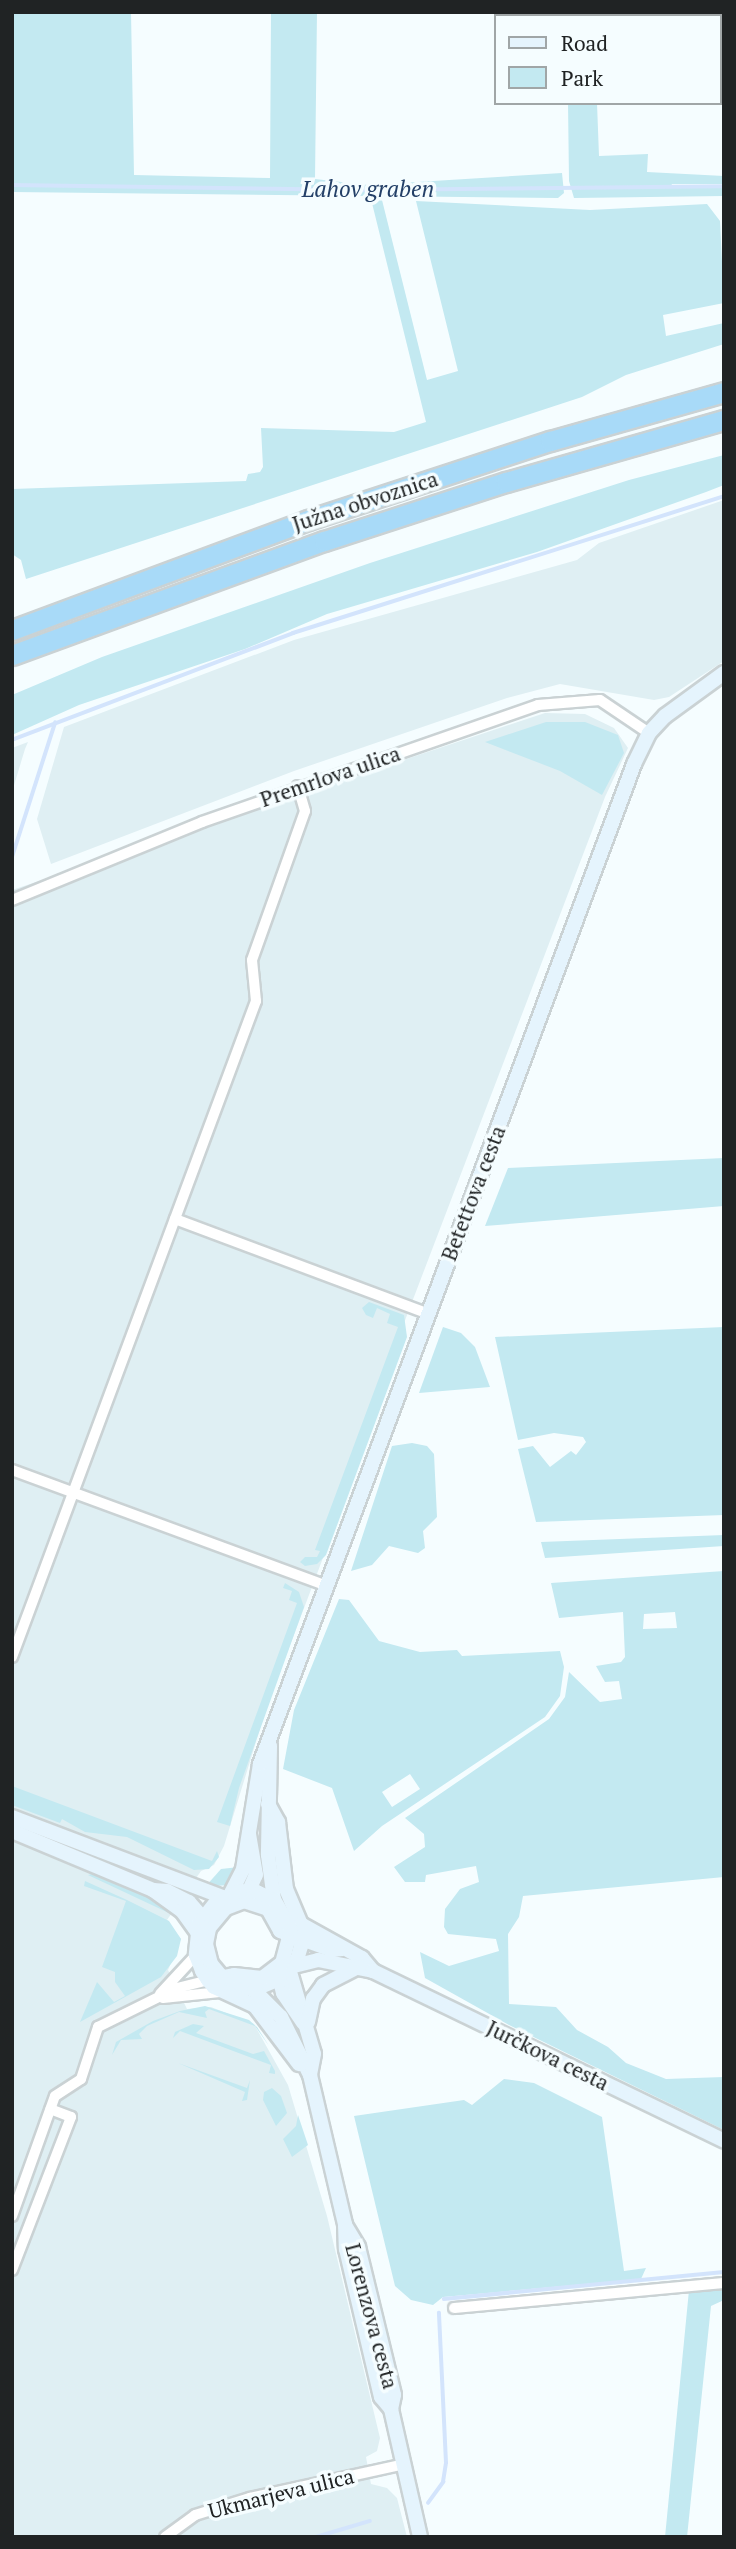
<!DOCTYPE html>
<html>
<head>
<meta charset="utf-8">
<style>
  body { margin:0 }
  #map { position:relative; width:736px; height:2549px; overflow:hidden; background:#f5fdff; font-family:"PT Serif",serif }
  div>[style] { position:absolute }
  .built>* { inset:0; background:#dfeff3 }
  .green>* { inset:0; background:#c3e9f1 }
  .stream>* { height:3.5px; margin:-1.75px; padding:0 1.75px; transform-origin:1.75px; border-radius:1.75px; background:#d3e4fc }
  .roads { filter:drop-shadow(2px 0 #cad2d4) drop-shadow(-2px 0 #cad2d4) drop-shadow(0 2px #cad2d4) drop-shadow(0 -2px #cad2d4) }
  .street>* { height:10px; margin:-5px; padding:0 5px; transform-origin:5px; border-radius:5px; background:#fff }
  .secondary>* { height:14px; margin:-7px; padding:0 7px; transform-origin:7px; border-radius:7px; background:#e5f4fd }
  .highway>* { height:19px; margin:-9.5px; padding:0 9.5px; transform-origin:9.5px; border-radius:9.5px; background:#a8daf8 }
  span { translate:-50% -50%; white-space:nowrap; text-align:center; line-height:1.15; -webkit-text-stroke:7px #f5fdff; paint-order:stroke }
  .street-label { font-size:21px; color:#202324 }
  .water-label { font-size:23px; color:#244068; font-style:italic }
  .frame { position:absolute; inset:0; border:14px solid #202324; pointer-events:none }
  .legend { position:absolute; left:494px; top:14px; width:228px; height:91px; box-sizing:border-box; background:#f5fdff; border:2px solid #a0a6a7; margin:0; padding:9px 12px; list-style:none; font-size:21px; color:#202324 }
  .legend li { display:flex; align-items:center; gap:14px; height:35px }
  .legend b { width:35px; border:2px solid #a0a6a7 }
</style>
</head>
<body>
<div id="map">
  <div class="built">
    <i style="clip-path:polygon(724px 500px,724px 661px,669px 697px,654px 700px,560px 684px,507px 698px,294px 771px,51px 864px,37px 819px,64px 727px,294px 640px,577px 560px,599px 543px)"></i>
    <i style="clip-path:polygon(545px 713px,585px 714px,614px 728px,628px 748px,605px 797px,404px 1323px,405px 1341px,267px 1706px,224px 1846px,214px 1865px,201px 1871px,167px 1920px,181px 1939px,168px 1970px,187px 2009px,211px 2007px,254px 2024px,288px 2085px,327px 2216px,380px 2438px,377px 2451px,366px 2457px,371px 2484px,387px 2488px,397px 2498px,407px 2537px,12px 2537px,12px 890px)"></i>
    <i style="clip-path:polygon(28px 742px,25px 749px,12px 792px,12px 748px)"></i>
  </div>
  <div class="green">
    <i style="clip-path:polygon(12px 12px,131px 12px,134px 175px,270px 178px,271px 12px,317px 12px,315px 179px,368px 185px,562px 173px,564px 193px,558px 198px,12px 192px)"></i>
    <i style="clip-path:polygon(568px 103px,597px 103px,599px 156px,648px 154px,647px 172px,724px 176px,724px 184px,672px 184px,670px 188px,724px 188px,724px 196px,574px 198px,569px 181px)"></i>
    <i style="clip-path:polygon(371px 199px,382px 200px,427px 380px,458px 371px,416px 201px,590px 210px,707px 204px,720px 221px,724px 303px,663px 315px,666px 336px,724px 323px,724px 344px,626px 375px,582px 397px,26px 579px,21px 560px,12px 554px,12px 489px,246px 481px,248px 474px,260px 472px,263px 467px,261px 428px,394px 432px,426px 422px)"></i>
    <i style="clip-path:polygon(724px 455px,724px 485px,706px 492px,537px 552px,327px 614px,245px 649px,79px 705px,12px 735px,12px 695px,102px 657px,370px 563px,629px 480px)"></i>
    <i style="clip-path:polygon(546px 722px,585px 722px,618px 735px,624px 753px,602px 795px,560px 771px,485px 742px)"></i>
    <i style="clip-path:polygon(724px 1158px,724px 1206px,485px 1226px,508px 1168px)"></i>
    <i style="clip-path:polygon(369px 1302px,404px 1315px,407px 1337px,326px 1555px,317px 1564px,305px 1566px,300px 1562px,305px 1557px,317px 1557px,320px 1551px,315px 1550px,398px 1327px,387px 1323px,390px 1314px,377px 1308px,373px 1318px,366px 1315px,362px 1308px)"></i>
    <i style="clip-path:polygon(443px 1327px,461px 1333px,475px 1347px,490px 1387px,419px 1393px)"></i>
    <i style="clip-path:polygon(724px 1327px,724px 1515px,536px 1522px,518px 1449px,533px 1446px,550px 1467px,571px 1451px,576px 1455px,586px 1442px,583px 1437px,554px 1433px,518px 1440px,495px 1337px)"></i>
    <i style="clip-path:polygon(412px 1443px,427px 1446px,434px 1454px,437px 1517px,423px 1531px,425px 1548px,418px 1553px,389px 1546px,372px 1565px,351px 1571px,392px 1446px)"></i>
    <i style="clip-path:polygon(724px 1535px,724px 1546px,545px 1558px,541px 1542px)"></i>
    <i style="clip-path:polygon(evenodd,724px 1571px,724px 1877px,523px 1896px,519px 1917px,508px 1934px,509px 2004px,556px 2007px,577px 2030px,608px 2047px,626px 2063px,666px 2079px,724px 2077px,724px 2130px,509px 2025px,425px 1978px,420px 1952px,449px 1966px,499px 1951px,496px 1939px,448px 1934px,444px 1927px,445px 1909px,460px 1889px,479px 1882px,476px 1866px,426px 1875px,425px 1882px,405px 1882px,394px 1867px,425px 1847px,424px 1834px,405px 1818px,549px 1719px,565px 1697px,569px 1672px,600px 1702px,622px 1699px,619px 1681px,605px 1682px,596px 1666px,621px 1662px,625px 1657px,623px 1612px,559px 1618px,551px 1583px,724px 1571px,675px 1612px,677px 1628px,643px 1629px,644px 1614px,675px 1612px)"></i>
    <i style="clip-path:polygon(285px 1583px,299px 1592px,304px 1607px,239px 1788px,230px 1826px,217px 1822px,297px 1603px,289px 1600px,292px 1591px,283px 1588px)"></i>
    <i style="clip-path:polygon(evenodd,339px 1599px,349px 1600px,379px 1641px,420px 1652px,457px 1650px,462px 1656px,560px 1651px,564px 1667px,560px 1696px,545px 1717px,382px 1826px,354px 1851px,332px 1788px,283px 1769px,294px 1710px,339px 1599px,410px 1774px,420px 1789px,392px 1807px,382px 1792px,410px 1774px)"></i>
    <i style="clip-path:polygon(12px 1786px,212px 1861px,217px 1851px,219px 1857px,209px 1869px,194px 1870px,127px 1837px,85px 1832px,62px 1819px,60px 1823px,12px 1805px)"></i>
    <i style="clip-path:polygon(239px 1867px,228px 1885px,205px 1887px,221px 1869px)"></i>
    <i style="clip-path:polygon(96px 1873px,135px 1890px,174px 1910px,171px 1914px,88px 1875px)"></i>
    <i style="clip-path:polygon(85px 1881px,127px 1900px,169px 1921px,181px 1939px,177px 1956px,161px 1977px,80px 2022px,97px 1982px,114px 2002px,125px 1996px,115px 1982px,115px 1972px,102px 1967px,126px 1901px,84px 1886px)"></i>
    <i style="clip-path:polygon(205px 2006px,249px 2020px,257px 2027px,269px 2046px,255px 2026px,209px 2009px,205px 2012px,207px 2018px,179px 2012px,147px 2026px,139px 2034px,142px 2039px,121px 2040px,112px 2055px,116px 2042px,153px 2021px,180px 2011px)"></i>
    <i style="clip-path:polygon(193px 2024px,204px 2026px,196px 2033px,253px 2054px,264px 2051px,275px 2071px,275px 2074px,269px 2073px,271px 2065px,180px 2031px,173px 2038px,175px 2032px)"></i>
    <i style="clip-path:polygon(178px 2063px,247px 2088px,250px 2080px,247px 2100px,242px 2101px,245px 2092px)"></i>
    <i style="clip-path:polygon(504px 2079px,534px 2083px,602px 2117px,624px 2271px,646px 2268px,641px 2279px,443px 2297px,433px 2305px,411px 2300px,395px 2286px,354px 2116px,464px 2100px,472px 2105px)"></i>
    <i style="clip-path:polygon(272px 2088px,281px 2096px,287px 2113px,276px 2126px,263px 2100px,264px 2092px)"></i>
    <i style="clip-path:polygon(298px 2115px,308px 2145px,292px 2157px,283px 2139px,296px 2126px)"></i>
    <i style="clip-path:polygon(724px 2287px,724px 2300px,711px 2306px,687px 2537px,665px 2537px,689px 2290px)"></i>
  </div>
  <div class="stream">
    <i style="left:12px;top:185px;width:351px;rotate:0.8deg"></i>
    <i style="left:363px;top:190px;width:361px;rotate:-0.6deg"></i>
    <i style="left:12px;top:740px;width:301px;rotate:-20.8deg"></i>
    <i style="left:293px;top:633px;width:452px;rotate:-17.6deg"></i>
    <i style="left:12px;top:857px;width:141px;rotate:-72.2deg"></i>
    <i style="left:444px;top:2299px;width:281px;rotate:-5.5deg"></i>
    <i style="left:428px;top:2503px;width:26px;rotate:-54deg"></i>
    <i style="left:443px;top:2482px;width:19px;rotate:-81deg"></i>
    <i style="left:446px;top:2463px;width:150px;rotate:-92.7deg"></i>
    <i style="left:316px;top:2537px;width:56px;rotate:-16.5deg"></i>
  </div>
  <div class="roads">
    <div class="street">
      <i style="left:12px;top:900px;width:205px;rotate:-22.3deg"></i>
      <i style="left:202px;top:822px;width:356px;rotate:-19.2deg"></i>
      <i style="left:538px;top:705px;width:62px;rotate:-4.6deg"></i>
      <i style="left:600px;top:700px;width:59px;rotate:34deg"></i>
      <i style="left:175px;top:1219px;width:269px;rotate:20.5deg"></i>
      <i style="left:12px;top:1470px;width:337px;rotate:20.2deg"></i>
      <i style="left:12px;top:1657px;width:700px;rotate:-69.6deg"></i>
      <i style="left:256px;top:1001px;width:41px;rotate:-95.6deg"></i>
      <i style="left:252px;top:960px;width:158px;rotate:-70.4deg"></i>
      <i style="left:305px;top:811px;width:26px;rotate:-106deg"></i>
      <i style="left:160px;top:1994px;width:53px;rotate:-47.3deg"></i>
      <i style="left:163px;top:1998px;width:57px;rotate:-6deg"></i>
      <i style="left:12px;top:2216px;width:127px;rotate:-70.3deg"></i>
      <i style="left:55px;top:2096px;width:31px;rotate:-33deg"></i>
      <i style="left:81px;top:2079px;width:55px;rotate:-71.9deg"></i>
      <i style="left:98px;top:2027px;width:88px;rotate:-26.3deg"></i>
      <i style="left:177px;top:1988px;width:32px;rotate:-14deg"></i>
      <i style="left:12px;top:2270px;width:164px;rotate:-68.9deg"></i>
      <i style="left:71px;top:2117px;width:22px;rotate:-159deg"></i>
      <i style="left:454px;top:2308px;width:271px;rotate:-5.3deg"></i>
      <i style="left:165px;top:2537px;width:37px;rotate:-36deg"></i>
      <i style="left:195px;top:2515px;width:58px;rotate:-17.2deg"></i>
      <i style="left:250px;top:2498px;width:158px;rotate:-12.4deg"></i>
    </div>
    <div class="secondary">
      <i style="left:270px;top:1746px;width:109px;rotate:91.1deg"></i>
      <i style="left:268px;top:1855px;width:45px;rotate:82.4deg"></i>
      <i style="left:268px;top:1804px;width:21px;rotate:61deg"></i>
      <i style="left:278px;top:1822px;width:67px;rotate:83.2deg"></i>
      <i style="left:286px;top:1889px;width:38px;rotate:67deg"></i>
      <i style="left:301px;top:1924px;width:7px;rotate:82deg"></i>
      <i style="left:302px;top:1931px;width:8px;rotate:97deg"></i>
      <i style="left:301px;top:1939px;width:7px;rotate:90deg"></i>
      <i style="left:301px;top:1946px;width:15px;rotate:106deg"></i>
      <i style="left:297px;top:1960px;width:21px;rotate:127deg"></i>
      <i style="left:284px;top:1977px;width:33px;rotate:157deg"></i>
      <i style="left:254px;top:1990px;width:28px;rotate:-165deg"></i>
      <i style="left:227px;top:1983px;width:25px;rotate:-130deg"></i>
      <i style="left:211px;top:1964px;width:21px;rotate:-104deg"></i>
      <i style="left:206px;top:1944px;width:16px;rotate:-79deg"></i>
      <i style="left:209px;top:1928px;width:26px;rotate:-50deg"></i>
      <i style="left:226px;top:1908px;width:19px;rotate:-21deg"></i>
      <i style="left:244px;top:1901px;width:25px;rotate:18deg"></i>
      <i style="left:268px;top:1909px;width:25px;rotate:61deg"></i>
      <i style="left:280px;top:1931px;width:22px;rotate:21deg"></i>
      <i style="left:301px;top:1939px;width:6px;rotate:18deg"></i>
      <i style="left:307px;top:1941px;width:27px;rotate:20deg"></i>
      <i style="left:332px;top:1950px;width:10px;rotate:-6deg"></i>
      <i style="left:12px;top:1817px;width:226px;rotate:20.8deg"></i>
      <i style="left:12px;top:1831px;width:153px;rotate:22.7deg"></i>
      <i style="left:153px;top:1890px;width:36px;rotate:36deg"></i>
      <i style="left:182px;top:1911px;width:26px;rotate:54deg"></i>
      <i style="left:153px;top:1890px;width:14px;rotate:4deg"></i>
      <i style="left:167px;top:1891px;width:25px;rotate:27deg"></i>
      <i style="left:189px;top:1902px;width:28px;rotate:49deg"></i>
      <i style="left:231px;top:1893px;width:27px;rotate:-63deg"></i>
      <i style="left:243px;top:1869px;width:106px;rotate:-80.8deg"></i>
      <i style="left:260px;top:1764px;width:1068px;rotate:-69.49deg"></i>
      <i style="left:634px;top:764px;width:34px;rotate:-64deg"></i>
      <i style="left:649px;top:733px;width:23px;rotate:-47deg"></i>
      <i style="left:665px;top:716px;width:73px;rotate:-36.1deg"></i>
      <i style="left:246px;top:1897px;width:24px;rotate:-66deg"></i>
      <i style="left:256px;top:1875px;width:42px;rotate:-99.7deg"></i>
      <i style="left:301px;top:1924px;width:70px;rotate:29.1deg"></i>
      <i style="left:362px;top:1958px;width:17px;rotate:50deg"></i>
      <i style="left:294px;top:1966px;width:25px;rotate:-14deg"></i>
      <i style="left:318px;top:1960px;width:56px;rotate:11.3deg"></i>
      <i style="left:373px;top:1971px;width:390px;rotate:25.8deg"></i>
      <i style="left:290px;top:1972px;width:85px;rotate:73.7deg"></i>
      <i style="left:314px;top:2054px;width:21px;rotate:101deg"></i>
      <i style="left:278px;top:1973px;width:21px;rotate:76deg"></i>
      <i style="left:283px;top:1993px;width:36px;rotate:56deg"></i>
      <i style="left:208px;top:1980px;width:26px;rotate:-11deg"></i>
      <i style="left:234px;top:1975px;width:28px;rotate:6deg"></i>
      <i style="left:262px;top:1978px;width:25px;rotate:-37deg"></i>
      <i style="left:282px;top:1963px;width:35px;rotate:-75deg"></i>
      <i style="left:291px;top:1929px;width:34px;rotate:-120deg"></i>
      <i style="left:274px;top:1900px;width:19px;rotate:-155deg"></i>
      <i style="left:257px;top:1892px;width:17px;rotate:-177deg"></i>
      <i style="left:240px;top:1891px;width:26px;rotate:155deg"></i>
      <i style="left:216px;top:1902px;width:28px;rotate:128deg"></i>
      <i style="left:199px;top:1924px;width:31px;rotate:96deg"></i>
      <i style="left:196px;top:1955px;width:17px;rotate:69deg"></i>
      <i style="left:202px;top:1971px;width:11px;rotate:56deg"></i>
      <i style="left:208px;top:1980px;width:9px;rotate:49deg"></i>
      <i style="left:214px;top:1987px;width:45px;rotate:24.9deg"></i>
      <i style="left:255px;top:2006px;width:73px;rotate:52.8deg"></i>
      <i style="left:254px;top:1990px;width:38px;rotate:45deg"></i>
      <i style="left:281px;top:2017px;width:65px;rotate:63.4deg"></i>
      <i style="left:310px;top:2075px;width:153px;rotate:76.8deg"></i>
      <i style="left:345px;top:2224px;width:25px;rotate:88deg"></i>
      <i style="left:346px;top:2249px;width:152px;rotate:76.7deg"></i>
      <i style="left:381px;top:2397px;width:16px;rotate:50deg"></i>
      <i style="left:391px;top:2409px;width:131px;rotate:77.2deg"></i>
      <i style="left:308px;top:2022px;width:24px;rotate:-78deg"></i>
      <i style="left:313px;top:1999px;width:17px;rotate:-54deg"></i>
      <i style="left:323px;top:1985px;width:35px;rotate:-27deg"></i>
      <i style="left:345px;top:2225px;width:26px;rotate:59deg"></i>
      <i style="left:358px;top:2247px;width:152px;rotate:76.3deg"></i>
      <i style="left:394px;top:2395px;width:14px;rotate:102deg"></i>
    </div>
    <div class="highway">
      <i style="left:12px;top:630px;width:316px;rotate:-20.4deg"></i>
      <i style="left:308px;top:520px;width:255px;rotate:-18.1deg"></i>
      <i style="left:550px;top:441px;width:181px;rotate:-15.7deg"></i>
      <i style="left:12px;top:655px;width:332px;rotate:-20.1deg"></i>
      <i style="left:324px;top:541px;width:191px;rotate:-18deg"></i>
      <i style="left:506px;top:482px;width:227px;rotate:-15.9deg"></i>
    </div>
  </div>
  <div class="street-label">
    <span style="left:365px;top:501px;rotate:-18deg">Južna obvoznica</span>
    <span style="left:330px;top:776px;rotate:-19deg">Premrlova ulica</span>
    <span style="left:473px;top:1193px;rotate:-69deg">Betettova cesta</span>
    <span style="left:548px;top:2055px;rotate:26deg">Jurčkova cesta</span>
    <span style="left:372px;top:2316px;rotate:75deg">Lorenzova cesta</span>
    <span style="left:281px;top:2493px;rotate:-14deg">Ukmarjeva ulica</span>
  </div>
  <div class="water-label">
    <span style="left:368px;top:189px">Lahov graben</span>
  </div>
  <div class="frame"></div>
  <ul class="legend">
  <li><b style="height:9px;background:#e5f4fd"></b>Road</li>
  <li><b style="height:19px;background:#c3e9f1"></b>Park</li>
  </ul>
</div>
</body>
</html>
